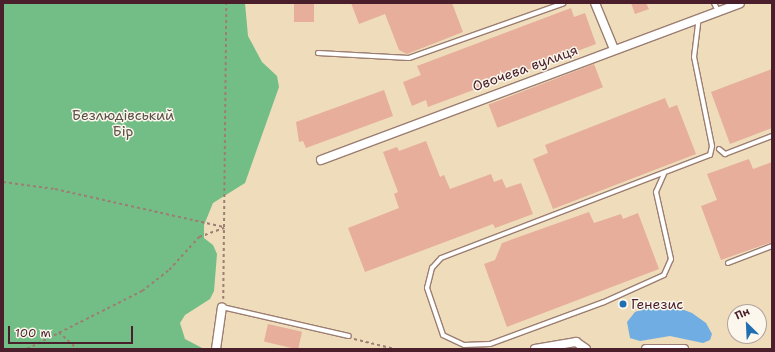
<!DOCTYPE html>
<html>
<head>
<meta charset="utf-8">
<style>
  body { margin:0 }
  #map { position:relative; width:775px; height:352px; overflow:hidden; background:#eedcba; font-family:"Shantell Sans",sans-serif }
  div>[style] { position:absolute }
  .forest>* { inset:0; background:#73be86 }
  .water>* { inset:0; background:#6fade2 }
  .building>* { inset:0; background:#e7ae9b; transform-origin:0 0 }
  .path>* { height:1.5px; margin-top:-0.75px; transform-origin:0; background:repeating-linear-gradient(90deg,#9c7e72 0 3px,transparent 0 6px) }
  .roads { filter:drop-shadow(1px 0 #9c7e72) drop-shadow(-1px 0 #9c7e72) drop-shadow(0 1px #9c7e72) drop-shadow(0 -1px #9c7e72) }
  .service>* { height:4px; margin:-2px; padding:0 2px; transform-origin:2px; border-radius:2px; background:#fff }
  .minor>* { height:8px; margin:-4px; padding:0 4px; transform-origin:4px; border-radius:4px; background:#fff }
  .dots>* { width:11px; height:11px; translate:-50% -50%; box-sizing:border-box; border:2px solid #fbf7ec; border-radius:50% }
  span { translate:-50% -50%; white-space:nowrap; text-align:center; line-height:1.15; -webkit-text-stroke:3px #fbf7ec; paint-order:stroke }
  .street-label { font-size:14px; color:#4a1f2b }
  .park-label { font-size:14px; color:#5b4f48 }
  .poi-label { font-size:14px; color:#4a1f2b }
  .left { translate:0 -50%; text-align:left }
  .frame { position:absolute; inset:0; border:4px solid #4a1f2b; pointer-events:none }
  .north { position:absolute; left:727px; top:304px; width:40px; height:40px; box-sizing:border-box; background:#fbf7ec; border:1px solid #b4a19f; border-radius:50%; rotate:336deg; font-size:11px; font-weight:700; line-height:16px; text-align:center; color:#4a1f2b }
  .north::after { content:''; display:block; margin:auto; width:14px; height:18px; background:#1f6fb2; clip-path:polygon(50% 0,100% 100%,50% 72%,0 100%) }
  .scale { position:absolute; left:8px; top:326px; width:125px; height:18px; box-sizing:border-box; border:2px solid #4a1f2b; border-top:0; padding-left:5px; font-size:12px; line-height:14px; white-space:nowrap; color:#4a1f2b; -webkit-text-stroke:3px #fbf7ec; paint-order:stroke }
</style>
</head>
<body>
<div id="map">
  <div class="forest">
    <i style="clip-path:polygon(3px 3px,245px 3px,248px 36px,262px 62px,277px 76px,279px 87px,245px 183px,213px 203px,204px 225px,204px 238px,213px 245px,217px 254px,214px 291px,210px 299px,185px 315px,180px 323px,185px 339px,204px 349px,3px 349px)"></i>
  </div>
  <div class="water">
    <i style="clip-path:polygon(663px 302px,692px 313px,706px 323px,712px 334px,710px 340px,703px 343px,670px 336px,640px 341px,630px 338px,627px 322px,635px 312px)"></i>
  </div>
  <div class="building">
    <i style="left:294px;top:3px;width:20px;height:19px"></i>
    <i style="clip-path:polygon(351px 3px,452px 3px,463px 32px,407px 54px,399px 50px,385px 14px,359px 24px)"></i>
    <i style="clip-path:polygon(631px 3px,646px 3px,649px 9px,635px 14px)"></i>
    <i style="clip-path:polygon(571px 8px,574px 17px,585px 13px,596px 44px,428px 107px,426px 100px,412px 106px,403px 82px,421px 75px,417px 66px)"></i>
    <i style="left:594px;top:64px;width:25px;height:113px;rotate:69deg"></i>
    <i style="clip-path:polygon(772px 69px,772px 128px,730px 144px,711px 92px)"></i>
    <i style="clip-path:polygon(384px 90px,393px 116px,306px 148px,303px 141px,299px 142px,296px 122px)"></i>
    <i style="clip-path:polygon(665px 98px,669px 108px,677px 105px,696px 154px,553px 209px,533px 159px,548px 153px,545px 145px)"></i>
    <i style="clip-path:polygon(426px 141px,440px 177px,444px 175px,450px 189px,491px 174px,494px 182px,502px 179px,506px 188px,521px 183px,533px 214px,495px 228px,493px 224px,365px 272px,348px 228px,399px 208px,394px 194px,398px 192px,383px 152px,397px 147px,399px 151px)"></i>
    <i style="clip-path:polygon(749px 159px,753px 169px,772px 162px,772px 242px,721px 260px,701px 206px,717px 200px,707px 174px)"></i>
    <i style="clip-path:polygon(589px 212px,594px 223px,621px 214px,623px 219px,638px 213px,659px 269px,507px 327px,484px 264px,495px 260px,502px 243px)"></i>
    <i style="left:268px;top:324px;width:35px;height:18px;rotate:13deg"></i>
  </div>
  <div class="path">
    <i style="left:3px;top:182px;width:52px;rotate:7.7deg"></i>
    <i style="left:55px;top:189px;width:173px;rotate:12.7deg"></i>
    <i style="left:223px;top:299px;width:296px;rotate:-89.4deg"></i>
    <i style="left:59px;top:332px;width:25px;rotate:43deg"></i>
    <i style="left:354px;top:339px;width:42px;rotate:13.7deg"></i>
    <i style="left:27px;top:349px;width:129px;rotate:-26.8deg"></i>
    <i style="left:142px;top:291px;width:34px;rotate:-38deg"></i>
    <i style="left:169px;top:270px;width:45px;rotate:-47.7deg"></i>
    <i style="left:199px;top:237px;width:27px;rotate:-20deg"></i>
  </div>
  <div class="roads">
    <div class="service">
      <i style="left:714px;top:3px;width:9px;rotate:63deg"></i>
      <i style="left:318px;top:53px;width:91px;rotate:3.1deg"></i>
      <i style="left:409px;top:58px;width:164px;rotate:-19.5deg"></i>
      <i style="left:719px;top:149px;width:8px;rotate:40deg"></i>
      <i style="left:725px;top:154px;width:50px;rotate:-21deg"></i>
      <i style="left:664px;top:174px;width:20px;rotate:114deg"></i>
      <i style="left:656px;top:192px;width:69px;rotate:77.4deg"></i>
      <i style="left:671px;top:259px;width:17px;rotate:114deg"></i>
      <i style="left:664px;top:275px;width:66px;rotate:155.8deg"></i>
      <i style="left:604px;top:302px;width:121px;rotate:159.8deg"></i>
      <i style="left:490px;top:344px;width:26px;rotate:178deg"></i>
      <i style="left:464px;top:345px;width:23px;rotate:-155deg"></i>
      <i style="left:443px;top:335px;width:50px;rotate:-108.8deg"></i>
      <i style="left:427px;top:288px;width:21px;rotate:-76deg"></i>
      <i style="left:432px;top:268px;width:13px;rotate:-48deg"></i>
      <i style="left:441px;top:258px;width:288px;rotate:-21deg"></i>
      <i style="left:710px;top:155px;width:9px;rotate:-77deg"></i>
      <i style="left:712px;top:146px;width:91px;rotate:-101.4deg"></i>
      <i style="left:694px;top:57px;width:39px;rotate:-83deg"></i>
      <i style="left:728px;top:263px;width:47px;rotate:-21.1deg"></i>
      <i style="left:222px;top:307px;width:130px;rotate:12.9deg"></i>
    </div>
    <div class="minor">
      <i style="left:595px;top:3px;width:50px;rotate:67.6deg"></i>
      <i style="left:321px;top:160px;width:447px;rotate:-20.5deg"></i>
      <i style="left:216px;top:349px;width:42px;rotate:-81.9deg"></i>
      <i style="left:535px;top:349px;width:42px;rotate:-9.7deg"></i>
      <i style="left:576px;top:342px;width:12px;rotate:35deg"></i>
      <i style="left:646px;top:349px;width:38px"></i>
    </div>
  </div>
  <div class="dots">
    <i style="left:623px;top:304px;background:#1f6fb2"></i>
  </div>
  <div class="street-label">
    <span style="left:525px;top:68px;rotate:-20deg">Овочева вулиця</span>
  </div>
  <div class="park-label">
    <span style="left:123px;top:123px">Безлюдівський<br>Бір</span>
  </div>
  <div class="poi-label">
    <span class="left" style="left:631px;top:304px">Генезис</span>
  </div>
  <div class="frame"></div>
  <div class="north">Пн</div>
  <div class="scale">100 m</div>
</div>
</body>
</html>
